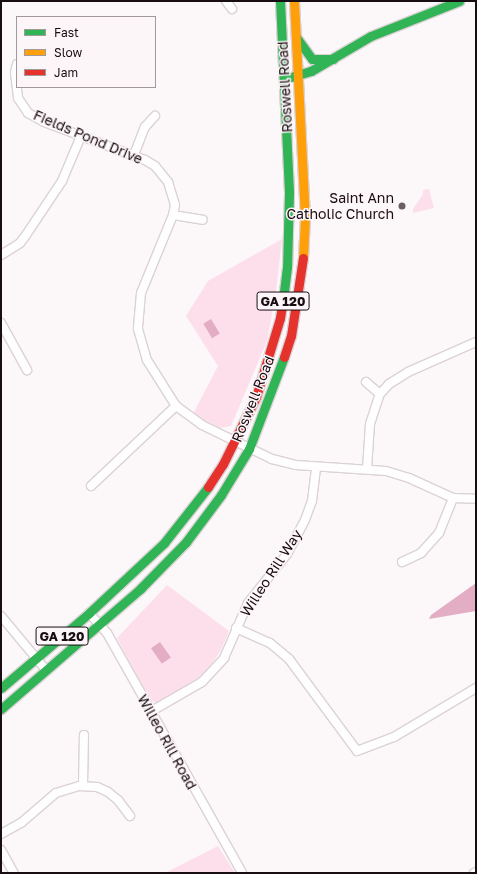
<!DOCTYPE html>
<html>
<head>
<meta charset="utf-8">
<style>
  body { margin:0 }
  #map { position:relative; width:477px; height:874px; overflow:hidden; background:#fcf7f9; font-family:"Golos Text",sans-serif }
  div>[style] { position:absolute }
  .green>* { inset:0; background:#fddfeb }
  .water>* { inset:0; background:#e3adc4; transform-origin:0 0 }
  .roads { filter:drop-shadow(1px 0 #dbd2d6) drop-shadow(-1px 0 #dbd2d6) drop-shadow(0 1px #dbd2d6) drop-shadow(0 -1px #dbd2d6) }
  .street>* { height:8px; margin:-4px; padding:0 4px; transform-origin:4px; border-radius:4px; background:#fffefe }
  .fast>* { height:9px; margin:-4.5px; padding:0 4.5px; transform-origin:4.5px; border-radius:4.5px; background:#30b455 }
  .slow>* { height:9px; margin:-4.5px; padding:0 4.5px; transform-origin:4.5px; border-radius:4.5px; background:#ff9f0a }
  .jam>* { height:9px; margin:-4.5px; padding:0 4.5px; transform-origin:4.5px; border-radius:4.5px; background:#e5322d }
  .dots>* { width:11px; height:11px; translate:-50% -50%; box-sizing:border-box; border:2px solid #fdf6f8; border-radius:50% }
  span { translate:-50% -50%; white-space:nowrap; text-align:center; line-height:1.15; -webkit-text-stroke:3px #fdf6f8; paint-order:stroke }
  .shield-label span { padding:1px 3px; background:#fdf6f8; border:1px solid; border-radius:3px; -webkit-text-stroke-width:0 }
  .shield-label { font-size:13px; color:#180d12; font-weight:700 }
  .street-label { font-size:14px; color:#180d12 }
  .poi-label { font-size:14px; color:#180d12 }
  .right { translate:-100% -50%; text-align:right }
  .frame { position:absolute; inset:0; border:2px solid #180d12; pointer-events:none }
  .legend { position:absolute; left:16px; top:16px; width:140px; height:72px; box-sizing:border-box; background:#fdf6f8; border:1px solid #a1999c; margin:0; padding:5px 7px; list-style:none; font-size:12px; color:#180d12 }
  .legend li { display:flex; align-items:center; gap:8px; height:20px }
  .legend b { width:20px; border:1px solid #a1999c }
</style>
</head>
<body>
<div id="map">
  <div class="green">
    <i style="clip-path:polygon(429px 189px,434px 208px,413px 213px,413px 209px,423px 194px,423px 190px)"></i>
    <i style="clip-path:polygon(282px 239px,276px 291px,267px 341px,231px 426px,220px 428px,193px 414px,218px 366px,186px 316px,208px 281px)"></i>
    <i style="clip-path:polygon(167px 585px,229px 631px,221px 650px,207px 671px,186px 687px,155px 703px,148px 698px,117px 638px)"></i>
    <i style="clip-path:polygon(218px 846px,235px 873px,165px 873px)"></i>
  </div>
  <div class="water">
    <i style="left:211px;top:319px;width:17px;height:9px;rotate:59deg"></i>
    <i style="clip-path:polygon(476px 583px,476px 611px,429px 619px,431px 615px)"></i>
    <i style="left:160px;top:642px;width:19px;height:11px;rotate:55deg"></i>
  </div>
  <div class="roads">
    <div class="street">
      <i style="left:226px;top:1px;width:10px;rotate:53deg"></i>
      <i style="left:17px;top:64px;width:9px;rotate:103deg"></i>
      <i style="left:15px;top:73px;width:25px;rotate:83deg"></i>
      <i style="left:18px;top:98px;width:18px;rotate:56deg"></i>
      <i style="left:28px;top:113px;width:18px;rotate:29deg"></i>
      <i style="left:44px;top:122px;width:108px;rotate:20.6deg"></i>
      <i style="left:145px;top:160px;width:12px;rotate:31deg"></i>
      <i style="left:155px;top:166px;width:21px;rotate:51deg"></i>
      <i style="left:168px;top:182px;width:24px;rotate:73deg"></i>
      <i style="left:175px;top:205px;width:10px;rotate:101deg"></i>
      <i style="left:173px;top:215px;width:84px;rotate:112.3deg"></i>
      <i style="left:141px;top:293px;width:36px;rotate:95deg"></i>
      <i style="left:138px;top:329px;width:32px;rotate:74deg"></i>
      <i style="left:147px;top:360px;width:54px;rotate:57.8deg"></i>
      <i style="left:176px;top:406px;width:32px;rotate:36deg"></i>
      <i style="left:202px;top:425px;width:78px;rotate:25.9deg"></i>
      <i style="left:272px;top:459px;width:25px;rotate:14deg"></i>
      <i style="left:296px;top:465px;width:90px;rotate:3.8deg"></i>
      <i style="left:386px;top:471px;width:24px;rotate:17deg"></i>
      <i style="left:409px;top:478px;width:48px;rotate:24.4deg"></i>
      <i style="left:453px;top:498px;width:23px;rotate:2deg"></i>
      <i style="left:134px;top:155px;width:30px;rotate:-69deg"></i>
      <i style="left:145px;top:127px;width:15px;rotate:-48deg"></i>
      <i style="left:173px;top:215px;width:30px;rotate:9deg"></i>
      <i style="left:1px;top:255px;width:22px;rotate:-32deg"></i>
      <i style="left:20px;top:243px;width:10px;rotate:-53deg"></i>
      <i style="left:26px;top:235px;width:65px;rotate:-56.3deg"></i>
      <i style="left:62px;top:181px;width:49px;rotate:-67.1deg"></i>
      <i style="left:1px;top:323px;width:54px;rotate:61deg"></i>
      <i style="left:366px;top:382px;width:18px;rotate:41deg"></i>
      <i style="left:367px;top:469px;width:45px;rotate:-86.2deg"></i>
      <i style="left:370px;top:424px;width:32px;rotate:-72deg"></i>
      <i style="left:380px;top:394px;width:13px;rotate:-48deg"></i>
      <i style="left:389px;top:384px;width:22px;rotate:-32deg"></i>
      <i style="left:408px;top:372px;width:74px;rotate:-23.8deg"></i>
      <i style="left:91px;top:486px;width:117px;rotate:-43.3deg"></i>
      <i style="left:402px;top:562px;width:21px;rotate:-25deg"></i>
      <i style="left:421px;top:553px;width:27px;rotate:-48deg"></i>
      <i style="left:439px;top:533px;width:38px;rotate:-68deg"></i>
      <i style="left:89px;top:613px;width:27px;rotate:48deg"></i>
      <i style="left:107px;top:633px;width:275px;rotate:60.6deg"></i>
      <i style="left:1px;top:616px;width:70px;rotate:50.2deg"></i>
      <i style="left:236px;top:628px;width:37px;rotate:24deg"></i>
      <i style="left:270px;top:643px;width:25px;rotate:40deg"></i>
      <i style="left:289px;top:659px;width:114px;rotate:53.5deg"></i>
      <i style="left:357px;top:751px;width:40px;rotate:-21deg"></i>
      <i style="left:394px;top:737px;width:96px;rotate:-30.9deg"></i>
      <i style="left:150px;top:712px;width:60px;rotate:-30deg"></i>
      <i style="left:202px;top:682px;width:33px;rotate:-47deg"></i>
      <i style="left:224px;top:658px;width:60px;rotate:-66.4deg"></i>
      <i style="left:248px;top:603px;width:63px;rotate:-51.5deg"></i>
      <i style="left:287px;top:554px;width:38px;rotate:-62deg"></i>
      <i style="left:305px;top:520px;width:20px;rotate:-70deg"></i>
      <i style="left:312px;top:501px;width:34px;rotate:-83deg"></i>
      <i style="left:83px;top:785px;width:50px;rotate:-88.9deg"></i>
      <i style="left:1px;top:834px;width:23px;rotate:-29deg"></i>
      <i style="left:21px;top:823px;width:46px;rotate:-40.6deg"></i>
      <i style="left:56px;top:793px;width:24px;rotate:-17deg"></i>
      <i style="left:79px;top:786px;width:18px;rotate:3deg"></i>
      <i style="left:97px;top:787px;width:12px;rotate:24deg"></i>
      <i style="left:108px;top:792px;width:13px;rotate:39deg"></i>
      <i style="left:118px;top:800px;width:20px;rotate:53deg"></i>
      <i style="left:1px;top:850px;width:26px;rotate:61deg"></i>
      <i style="left:474px;top:873px;width:2px;rotate:-27deg"></i>
    </div>
    <div class="fast">
      <i style="left:280px;top:1px;width:192px;rotate:87.3deg"></i>
      <i style="left:289px;top:193px;width:74px;rotate:91.5deg"></i>
      <i style="left:287px;top:267px;width:32px;rotate:97deg"></i>
      <i style="left:296px;top:37px;width:27px;rotate:54deg"></i>
      <i style="left:312px;top:59px;width:21px"></i>
      <i style="left:291px;top:77px;width:21px;rotate:-17deg"></i>
      <i style="left:311px;top:71px;width:69px;rotate:-30.3deg"></i>
      <i style="left:371px;top:36px;width:95px;rotate:-21.7deg"></i>
      <i style="left:1px;top:688px;width:116px;rotate:-40.4deg"></i>
      <i style="left:89px;top:613px;width:103px;rotate:-43deg"></i>
      <i style="left:164px;top:543px;width:71px;rotate:-51.8deg"></i>
      <i style="left:1px;top:709px;width:184px;rotate:-40.8deg"></i>
      <i style="left:140px;top:589px;width:66px;rotate:-45.6deg"></i>
      <i style="left:186px;top:542px;width:59px;rotate:-53.3deg"></i>
      <i style="left:221px;top:495px;width:54px;rotate:-58.7deg"></i>
      <i style="left:249px;top:449px;width:98px;rotate:-69.2deg"></i>
    </div>
    <div class="slow">
      <i style="left:294px;top:1px;width:216px;rotate:87.1deg"></i>
      <i style="left:305px;top:217px;width:41px;rotate:92.8deg"></i>
    </div>
    <div class="jam">
      <i style="left:284px;top:357px;width:22px;rotate:-72deg"></i>
      <i style="left:291px;top:336px;width:79px;rotate:-81.3deg"></i>
      <i style="left:208px;top:487px;width:27px;rotate:-57deg"></i>
      <i style="left:223px;top:464px;width:75px;rotate:-63.8deg"></i>
      <i style="left:256px;top:397px;width:83px;rotate:-73.1deg"></i>
      <i style="left:280px;top:318px;width:19px;rotate:-81deg"></i>
    </div>
  </div>
  <div class="dots">
    <i style="left:402px;top:206px;background:#685f63"></i>
  </div>
  <div class="shield-label">
    <span style="left:283px;top:301px">GA 120</span>
    <span style="left:62px;top:636px">GA 120</span>
  </div>
  <div class="street-label">
    <span style="left:285px;top:87px;rotate:-93deg">Roswell Road</span>
    <span style="left:88px;top:137px;rotate:23deg">Fields Pond Drive</span>
    <span style="left:253px;top:399px;rotate:-68deg">Roswell Road</span>
    <span style="left:271px;top:573px;rotate:-57deg">Willeo Rill Way</span>
    <span style="left:167px;top:742px;rotate:61deg">Willeo Rill Road</span>
  </div>
  <div class="poi-label">
    <span class="right" style="left:394px;top:206px">Saint Ann<br>Catholic Church</span>
  </div>
  <div class="frame"></div>
  <ul class="legend">
  <li><b style="height:5px;background:#30b455"></b>Fast</li>
  <li><b style="height:5px;background:#ff9f0a"></b>Slow</li>
  <li><b style="height:5px;background:#e5322d"></b>Jam</li>
  </ul>
</div>
</body>
</html>
